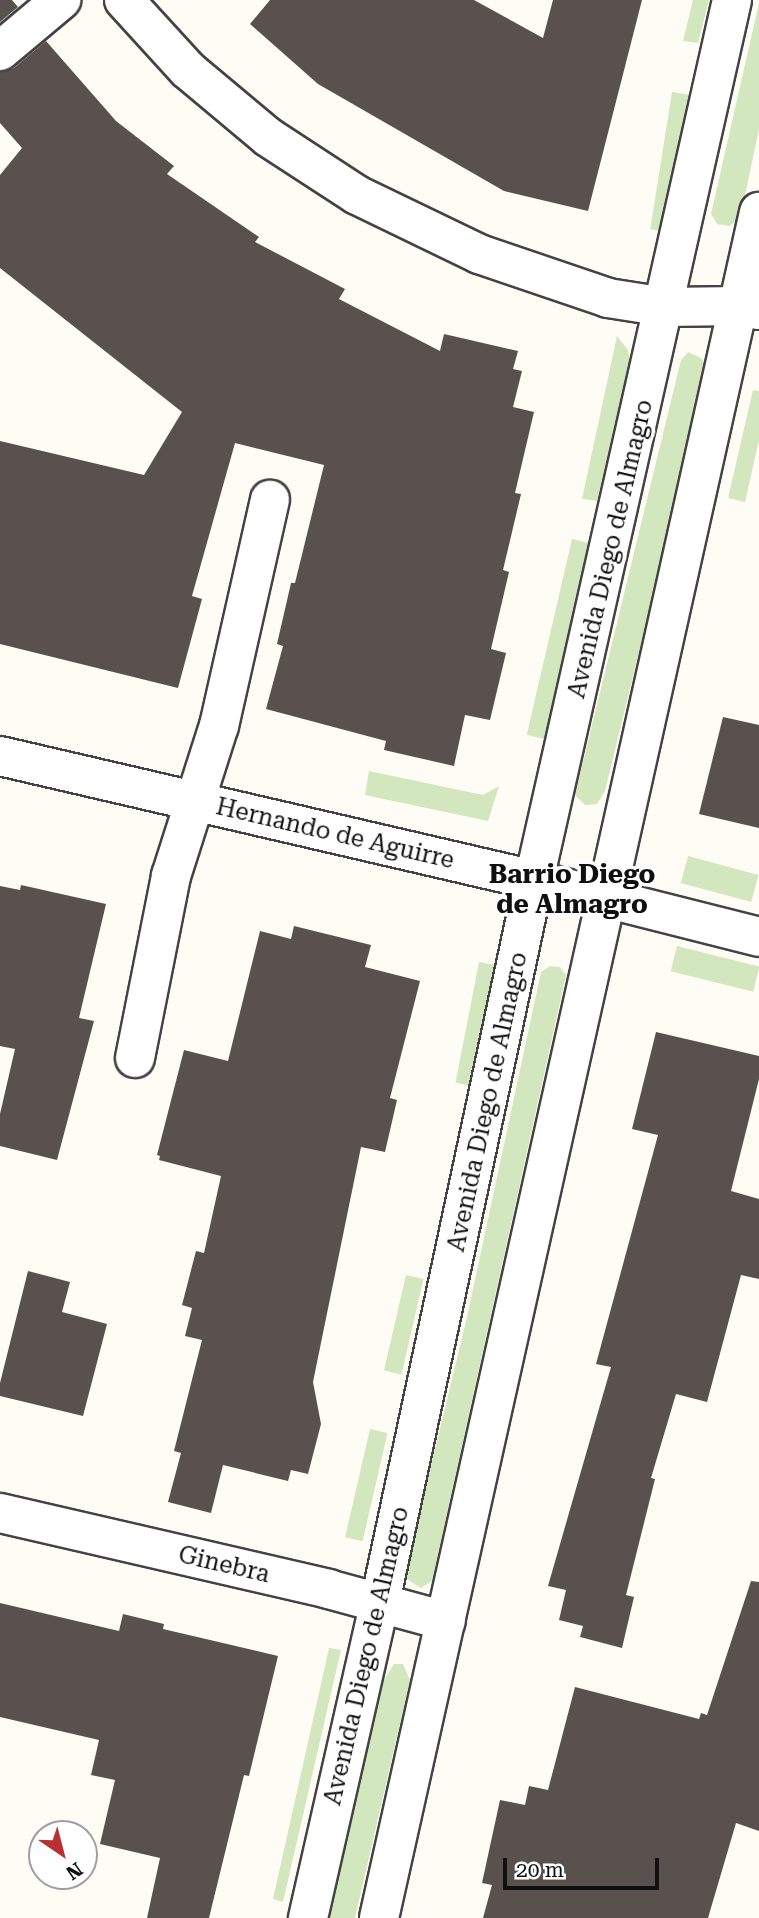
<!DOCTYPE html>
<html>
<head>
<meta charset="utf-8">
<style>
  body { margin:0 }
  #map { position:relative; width:759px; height:1918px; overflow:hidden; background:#fefcf4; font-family:"Roboto Serif",serif }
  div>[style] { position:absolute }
  .green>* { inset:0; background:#d3e7be; transform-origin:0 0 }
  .building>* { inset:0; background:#58514d }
  .roads { filter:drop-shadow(2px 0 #434343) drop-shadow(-2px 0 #434343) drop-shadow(0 2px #434343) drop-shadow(0 -2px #434343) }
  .minor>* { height:38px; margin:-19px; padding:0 19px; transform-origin:19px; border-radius:19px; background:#fff }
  span { translate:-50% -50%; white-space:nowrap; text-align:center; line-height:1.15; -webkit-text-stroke:7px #fff; paint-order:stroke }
  .street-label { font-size:24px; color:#101010 }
  .neighbourhood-label { font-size:26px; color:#101010; font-weight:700 }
  .north { position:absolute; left:28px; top:1820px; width:70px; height:70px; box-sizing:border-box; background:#fff; border:2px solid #9f9f9f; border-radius:50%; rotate:145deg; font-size:19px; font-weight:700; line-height:28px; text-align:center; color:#101010 }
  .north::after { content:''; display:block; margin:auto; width:24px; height:32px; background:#b83033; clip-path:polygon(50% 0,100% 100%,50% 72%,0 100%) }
  .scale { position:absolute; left:503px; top:1858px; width:156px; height:32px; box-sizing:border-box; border:4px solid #101010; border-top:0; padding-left:9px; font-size:21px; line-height:24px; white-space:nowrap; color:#101010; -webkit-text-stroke:5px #fff; paint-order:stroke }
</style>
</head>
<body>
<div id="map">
  <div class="green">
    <i style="clip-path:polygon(693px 0,709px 0,698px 43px,683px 41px)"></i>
    <i style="clip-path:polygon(759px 3px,759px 129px,740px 219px,729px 226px,717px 224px,711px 214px)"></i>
    <i style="left:672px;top:92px;width:18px;height:139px;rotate:9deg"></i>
    <i style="clip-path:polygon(617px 336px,628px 350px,630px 361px,597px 501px,582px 499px)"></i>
    <i style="clip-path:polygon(688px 352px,701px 358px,708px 369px,605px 791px,597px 804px,585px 805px,575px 795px,681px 360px)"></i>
    <i style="clip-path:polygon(753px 390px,759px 391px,759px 440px,745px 502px,728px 498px)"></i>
    <i style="left:572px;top:539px;width:18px;height:201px;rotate:13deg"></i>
    <i style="clip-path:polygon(369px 771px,483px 795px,499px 786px,488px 821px,365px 795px)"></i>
    <i style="left:688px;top:856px;width:73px;height:28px;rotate:15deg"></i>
    <i style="left:677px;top:946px;width:85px;height:26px;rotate:14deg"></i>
    <i style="left:479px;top:962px;width:16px;height:123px;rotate:11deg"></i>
    <i style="clip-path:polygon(550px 966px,560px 967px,566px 975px,432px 1581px,421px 1588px,404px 1577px,467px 1317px,541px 972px)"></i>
    <i style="left:406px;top:1275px;width:18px;height:98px;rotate:13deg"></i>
    <i style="left:370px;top:1429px;width:18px;height:111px;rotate:13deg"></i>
    <i style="clip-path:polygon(329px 1648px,341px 1650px,283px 1902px,273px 1899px)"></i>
    <i style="clip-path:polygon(394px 1664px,403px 1664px,410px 1680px,355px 1918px,326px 1918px,384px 1680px)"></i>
  </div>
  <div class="building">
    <i style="clip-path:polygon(0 0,12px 0,18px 7px,0 22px)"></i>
    <i style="clip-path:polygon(270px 0,474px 0,543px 38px,553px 0,642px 0,588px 211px,504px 191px,318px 84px,250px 24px)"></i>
    <i style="clip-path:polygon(46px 41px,116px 121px,174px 166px,167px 174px,259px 237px,255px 242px,345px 289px,339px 299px,440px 351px,444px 334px,518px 351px,513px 369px,522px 371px,513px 407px,534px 412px,515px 493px,521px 494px,503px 570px,509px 572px,491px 649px,506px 653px,490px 720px,465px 715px,454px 766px,384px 750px,386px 741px,266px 709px,283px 646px,277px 644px,291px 583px,295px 583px,324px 465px,235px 443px,192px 596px,202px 599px,178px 688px,0 644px,0 441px,144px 475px,182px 412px,0 268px,0 175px,22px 148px,0 123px,0 72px,14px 68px)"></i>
    <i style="clip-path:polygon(723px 717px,759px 725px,759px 828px,699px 814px)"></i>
    <i style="clip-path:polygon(21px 885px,106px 904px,79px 1018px,94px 1021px,57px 1160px,0 1146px,0 1114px,15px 1049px,0 1046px,0 886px,20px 890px)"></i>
    <i style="clip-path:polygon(294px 926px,371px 945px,365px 967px,420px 981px,390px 1098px,397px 1100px,385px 1152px,361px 1147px,313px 1382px,321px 1424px,308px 1474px,291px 1470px,288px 1481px,223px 1465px,211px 1513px,168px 1502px,181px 1453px,174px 1451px,202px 1340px,185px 1336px,192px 1308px,182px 1305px,196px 1251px,204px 1253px,221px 1176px,159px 1160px,160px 1156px,157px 1155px,184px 1050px,228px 1061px,260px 931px,291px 939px)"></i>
    <i style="clip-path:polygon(656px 1032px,759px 1056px,759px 1079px,731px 1191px,759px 1199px,759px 1279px,741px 1275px,707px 1402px,676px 1394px,651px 1478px,655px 1479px,626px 1595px,634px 1597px,622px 1648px,580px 1637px,583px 1626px,559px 1620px,566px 1590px,548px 1586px,611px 1367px,596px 1364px,658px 1135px,632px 1129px)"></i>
    <i style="clip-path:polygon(28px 1271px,70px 1282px,62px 1312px,107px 1324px,83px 1416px,0 1396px,0 1383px)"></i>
    <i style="clip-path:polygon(751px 1581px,759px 1582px,759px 1831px,736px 1823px,708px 1918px,483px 1918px,492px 1885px,482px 1883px,500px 1800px,525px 1805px,529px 1786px,548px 1790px,575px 1687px,699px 1719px,701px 1713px,707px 1715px)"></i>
    <i style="clip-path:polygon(0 1603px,119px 1631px,123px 1614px,164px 1624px,163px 1629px,278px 1656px,249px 1776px,244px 1775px,209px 1918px,147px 1918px,160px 1858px,100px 1844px,115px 1780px,91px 1775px,99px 1740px,0 1717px)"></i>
  </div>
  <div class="roads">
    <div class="minor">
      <i style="left:124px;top:0;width:95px;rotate:47.6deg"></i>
      <i style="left:188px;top:70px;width:104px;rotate:39.9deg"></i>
      <i style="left:268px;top:137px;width:106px;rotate:33.1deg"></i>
      <i style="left:357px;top:195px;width:136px;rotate:25.8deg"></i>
      <i style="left:479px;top:254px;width:136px;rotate:18.8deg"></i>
      <i style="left:608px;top:298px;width:58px;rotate:9deg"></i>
      <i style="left:665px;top:307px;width:73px;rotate:-0.8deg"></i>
      <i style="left:738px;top:306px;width:21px;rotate:11deg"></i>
      <i style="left:0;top:51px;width:80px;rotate:-39.9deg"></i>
      <i style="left:0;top:756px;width:548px;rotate:13.07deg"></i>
      <i style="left:534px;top:880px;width:232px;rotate:14.2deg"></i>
      <i style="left:135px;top:1058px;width:186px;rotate:-78.8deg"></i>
      <i style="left:171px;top:876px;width:157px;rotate:-72.3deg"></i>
      <i style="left:219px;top:726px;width:232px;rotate:-77.3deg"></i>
      <i style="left:0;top:1513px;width:337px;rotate:13deg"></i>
      <i style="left:328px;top:1589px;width:122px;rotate:15.2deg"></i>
      <i style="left:308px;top:1918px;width:324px;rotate:-77.2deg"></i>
      <i style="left:380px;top:1602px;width:738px;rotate:-77.96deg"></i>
      <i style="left:534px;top:880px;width:902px;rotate:-77.32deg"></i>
      <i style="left:379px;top:1918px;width:1748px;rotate:-77.44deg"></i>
    </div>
  </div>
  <div class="street-label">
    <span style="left:611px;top:549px;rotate:-77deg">Avenida Diego de Almagro</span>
    <span style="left:335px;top:834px;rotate:13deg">Hernando de Aguirre</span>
    <span style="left:488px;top:1102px;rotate:-78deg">Avenida Diego de Almagro</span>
    <span style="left:224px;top:1565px;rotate:13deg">Ginebra</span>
    <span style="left:367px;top:1656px;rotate:-77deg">Avenida Diego de Almagro</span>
  </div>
  <div class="neighbourhood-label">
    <span style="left:572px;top:890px">Barrio Diego<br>de Almagro</span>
  </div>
  <div class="north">N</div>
  <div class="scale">20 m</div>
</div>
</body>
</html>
